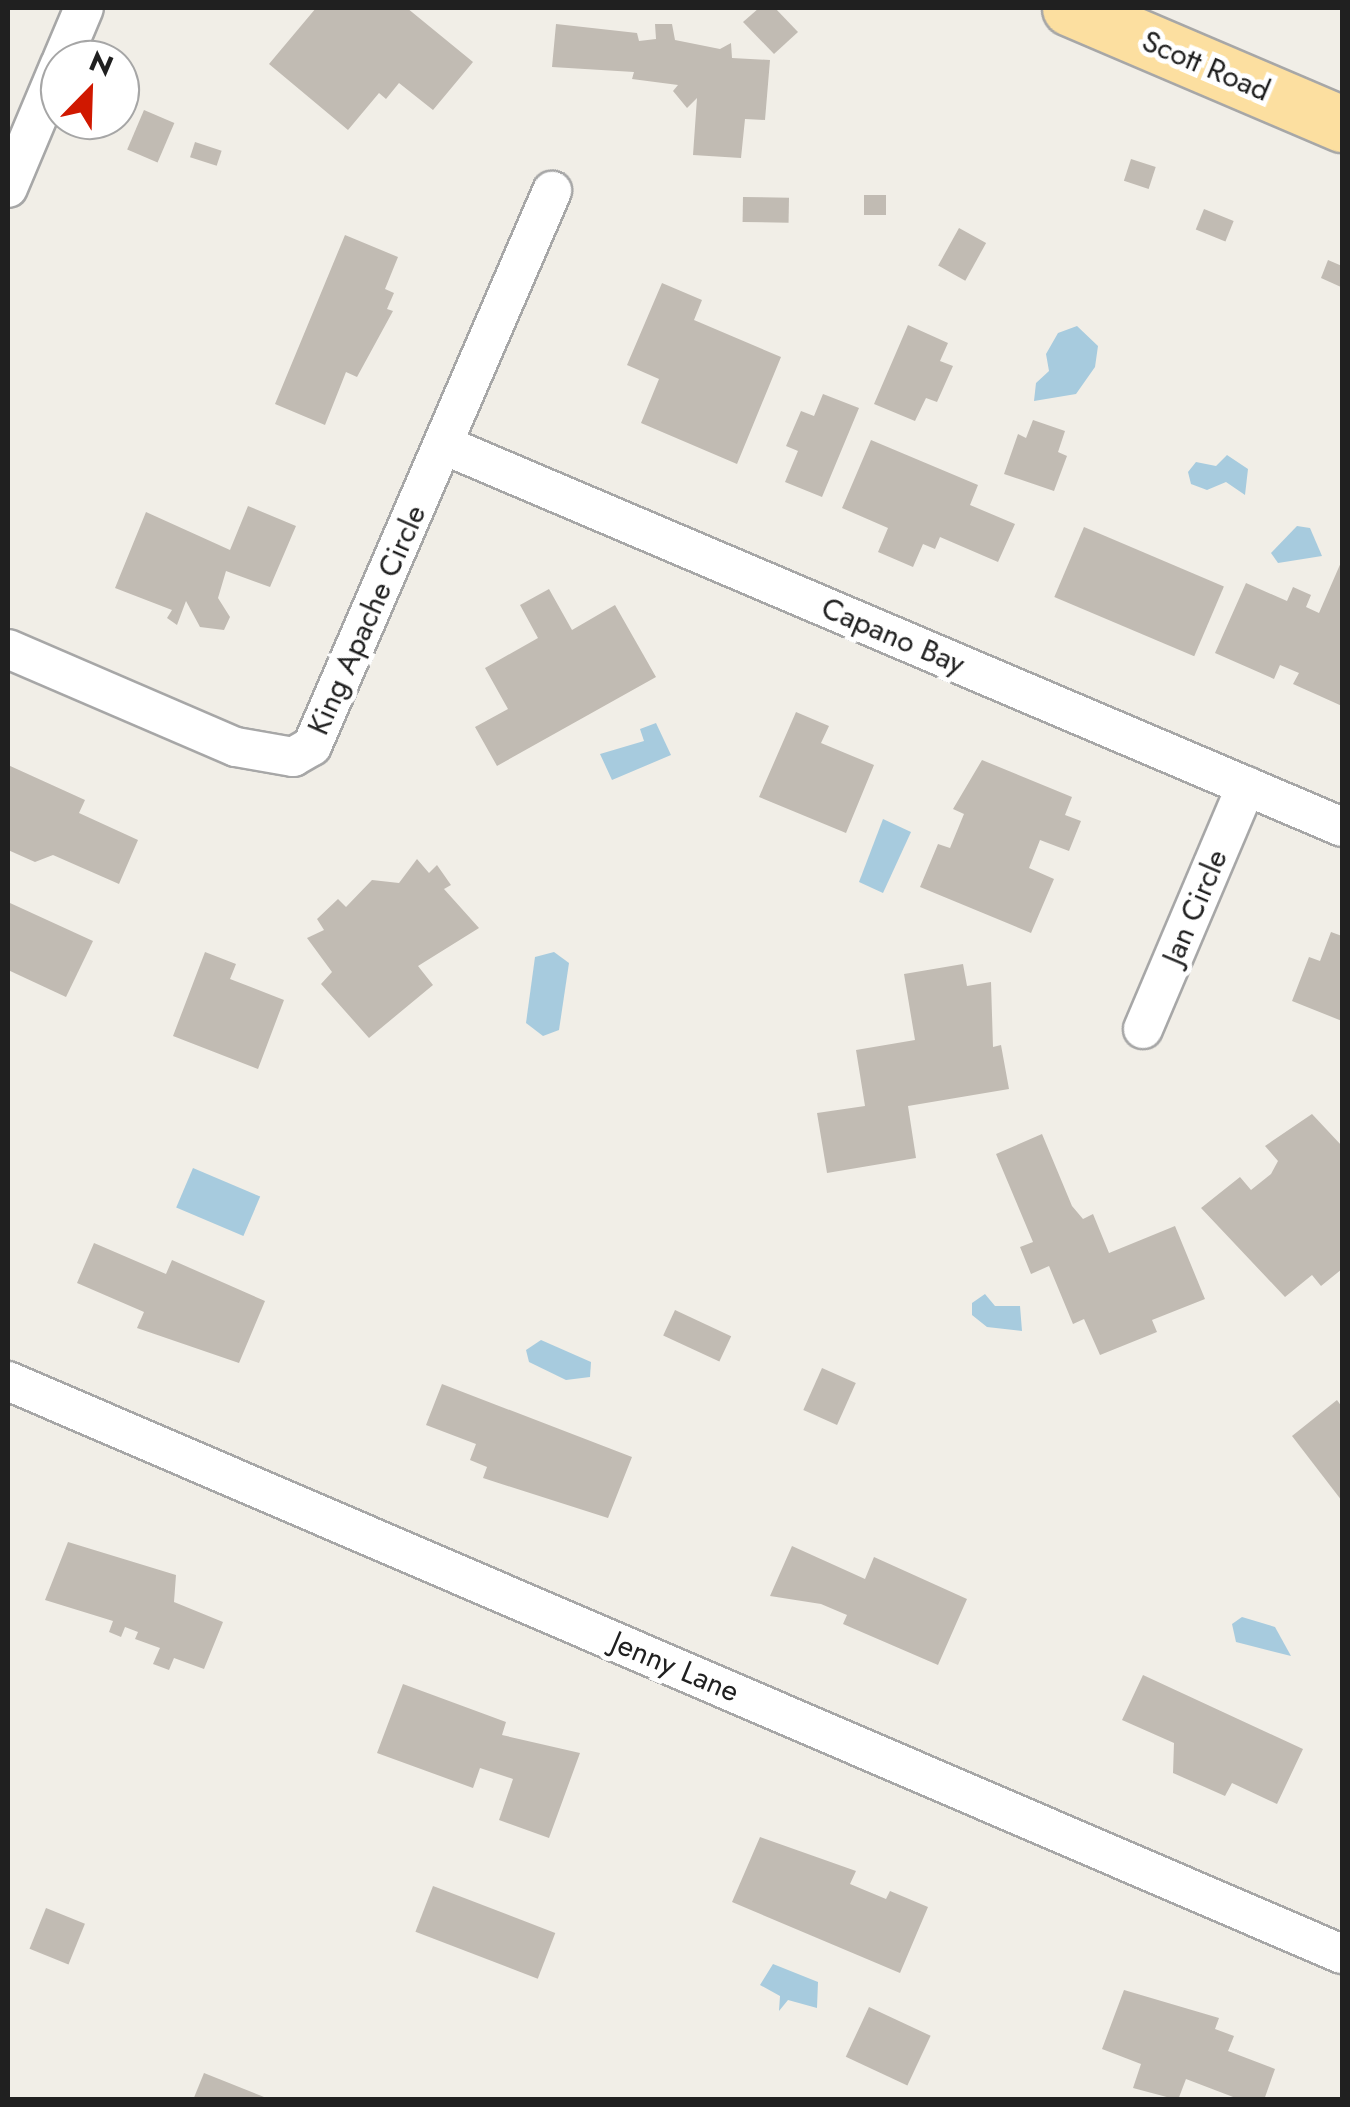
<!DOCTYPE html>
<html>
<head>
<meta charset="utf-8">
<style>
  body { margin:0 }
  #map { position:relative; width:1350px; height:2107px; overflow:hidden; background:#f1eee7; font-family:Jost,sans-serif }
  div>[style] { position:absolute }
  .water>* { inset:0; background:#a7cbde; transform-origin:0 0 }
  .building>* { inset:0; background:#c1bbb3; transform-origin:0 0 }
  .roads { filter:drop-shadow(2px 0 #a7a7a7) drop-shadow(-2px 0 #a7a7a7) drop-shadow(0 2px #a7a7a7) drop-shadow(0 -2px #a7a7a7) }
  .street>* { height:38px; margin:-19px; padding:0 19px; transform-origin:19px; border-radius:19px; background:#fff }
  .primary>* { height:55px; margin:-27.5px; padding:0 27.5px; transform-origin:27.5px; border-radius:27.5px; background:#fcdfa0 }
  span { translate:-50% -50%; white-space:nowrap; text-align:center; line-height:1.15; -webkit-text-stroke:10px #fff; paint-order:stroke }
  .street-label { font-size:30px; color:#202020 }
  .frame { position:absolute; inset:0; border:10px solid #202020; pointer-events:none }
  .north { position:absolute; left:40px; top:40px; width:100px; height:100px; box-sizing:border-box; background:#fff; border:2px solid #a6a6a6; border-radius:50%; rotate:23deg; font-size:28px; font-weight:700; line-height:40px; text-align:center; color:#202020 }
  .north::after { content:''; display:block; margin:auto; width:35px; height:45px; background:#d01800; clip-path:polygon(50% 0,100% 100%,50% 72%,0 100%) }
</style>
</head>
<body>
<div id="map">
  <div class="water">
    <i style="clip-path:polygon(1077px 326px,1098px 346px,1095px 367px,1076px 394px,1034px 401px,1036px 383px,1049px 371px,1046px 354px,1058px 333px)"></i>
    <i style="clip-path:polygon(1227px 455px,1248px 469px,1245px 495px,1226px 482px,1207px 490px,1191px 484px,1188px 472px,1196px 462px,1216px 466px)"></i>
    <i style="clip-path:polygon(1297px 526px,1310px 528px,1322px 556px,1278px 563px,1271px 553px)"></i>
    <i style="clip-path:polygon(656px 723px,671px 755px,612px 780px,600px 754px,644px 741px,640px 729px)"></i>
    <i style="clip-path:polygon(883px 819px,911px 832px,883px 893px,859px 882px)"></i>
    <i style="clip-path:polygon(554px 952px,569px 963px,559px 1030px,543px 1036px,526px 1023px,535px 957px)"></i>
    <i style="left:193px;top:1168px;width:73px;height:43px;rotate:23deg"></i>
    <i style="clip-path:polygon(985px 1294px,995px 1306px,1020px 1306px,1022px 1331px,987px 1327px,972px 1315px,972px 1303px)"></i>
    <i style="clip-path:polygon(541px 1340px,591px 1362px,590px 1377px,566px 1380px,529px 1362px,526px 1350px)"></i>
    <i style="clip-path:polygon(1242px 1617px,1275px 1627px,1291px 1656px,1236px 1642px,1232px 1624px)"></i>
    <i style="clip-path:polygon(773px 1964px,818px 1982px,817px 2008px,788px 2000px,779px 2011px,780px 1996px,760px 1985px)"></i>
  </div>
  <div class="building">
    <i style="clip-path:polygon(316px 8px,407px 8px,473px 62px,433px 110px,399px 83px,386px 99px,379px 93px,348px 130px,269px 64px)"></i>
    <i style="clip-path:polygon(759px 8px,775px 8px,798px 32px,774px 54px,743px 22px)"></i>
    <i style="clip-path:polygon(556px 24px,637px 33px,639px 41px,656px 39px,655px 24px,672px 24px,675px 40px,720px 49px,731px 43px,732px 58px,770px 60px,765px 120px,745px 119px,741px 158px,693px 155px,697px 98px,687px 108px,673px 91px,678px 85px,632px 79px,634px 72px,552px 67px)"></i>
    <i style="left:144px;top:110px;width:33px;height:43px;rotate:23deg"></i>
    <i style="left:195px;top:142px;width:28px;height:16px;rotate:18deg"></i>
    <i style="left:1131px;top:159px;width:26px;height:23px;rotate:18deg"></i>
    <i style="left:864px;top:195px;width:22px;height:20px"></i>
    <i style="left:743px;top:197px;width:46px;height:25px;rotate:1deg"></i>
    <i style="left:1204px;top:209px;width:32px;height:22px;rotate:22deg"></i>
    <i style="left:959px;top:228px;width:31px;height:43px;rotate:29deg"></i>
    <i style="clip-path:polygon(345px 235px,398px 257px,385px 289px,394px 293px,387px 309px,393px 311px,357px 377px,346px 372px,325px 425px,275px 404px)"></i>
    <i style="clip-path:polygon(1328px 260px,1342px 266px,1341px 287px,1321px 278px)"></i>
    <i style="clip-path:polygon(662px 283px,702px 300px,694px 320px,781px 357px,737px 464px,641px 423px,659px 379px,627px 365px)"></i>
    <i style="clip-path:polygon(908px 325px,948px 343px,940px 361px,953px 366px,937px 402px,926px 398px,915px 421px,874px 404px)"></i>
    <i style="clip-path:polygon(823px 394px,859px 408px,822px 497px,785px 482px,798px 451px,786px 446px,801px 411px,814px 416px)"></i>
    <i style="clip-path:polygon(1033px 420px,1065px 431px,1058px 452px,1067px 456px,1054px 491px,1004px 474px,1018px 434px,1026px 438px)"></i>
    <i style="clip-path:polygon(871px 440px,978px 485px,970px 505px,1015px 524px,998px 562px,940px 537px,935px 549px,923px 544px,913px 567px,878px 552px,888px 528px,842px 508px)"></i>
    <i style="clip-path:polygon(248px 506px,296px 526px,270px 587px,226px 571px,218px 598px,230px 617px,224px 630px,200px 627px,186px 601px,177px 625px,167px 618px,172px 610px,115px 588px,146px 512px,230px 550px)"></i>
    <i style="left:1084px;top:527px;width:152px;height:76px;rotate:23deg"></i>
    <i style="clip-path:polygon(1342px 560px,1342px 706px,1293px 684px,1299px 673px,1280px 665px,1274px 679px,1215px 653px,1246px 583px,1287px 601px,1293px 587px,1311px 595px,1306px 607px,1319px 613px)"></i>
    <i style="clip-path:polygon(549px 589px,572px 630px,615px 605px,656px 677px,497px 766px,475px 727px,508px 709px,485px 668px,538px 638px,520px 605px)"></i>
    <i style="clip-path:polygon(796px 712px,829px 726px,821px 743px,874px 765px,846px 833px,759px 797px)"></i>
    <i style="clip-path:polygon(982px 760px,1072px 797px,1065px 815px,1081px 821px,1069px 851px,1040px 840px,1029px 868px,1054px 879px,1031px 933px,920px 887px,938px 844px,950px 848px,964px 814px,953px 809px)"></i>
    <i style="clip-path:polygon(8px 765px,85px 800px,79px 813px,138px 840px,119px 884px,53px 855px,35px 862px,8px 850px)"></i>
    <i style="clip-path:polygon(417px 859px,429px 873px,437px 865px,451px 885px,444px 889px,479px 928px,418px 966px,433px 985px,369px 1038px,321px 984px,332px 972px,307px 938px,324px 930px,317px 919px,338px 899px,346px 907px,372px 880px,399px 883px)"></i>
    <i style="clip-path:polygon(10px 903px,93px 941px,66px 997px,8px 970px)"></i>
    <i style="clip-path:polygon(1331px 932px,1342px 936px,1342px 1021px,1292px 1001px,1309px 957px,1320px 961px)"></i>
    <i style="clip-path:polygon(205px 952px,236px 964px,230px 979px,284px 1000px,258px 1069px,173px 1036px)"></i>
    <i style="clip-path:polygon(963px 964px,967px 986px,991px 982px,993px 1047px,1001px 1045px,1009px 1089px,908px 1106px,916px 1158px,827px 1173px,817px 1113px,865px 1106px,856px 1050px,915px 1040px,904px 974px)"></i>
    <i style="clip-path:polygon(1312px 1114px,1342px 1146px,1342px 1269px,1321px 1286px,1312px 1275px,1285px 1297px,1201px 1208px,1240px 1177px,1251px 1190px,1271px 1174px,1278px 1161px,1265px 1146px)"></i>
    <i style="clip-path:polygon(1042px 1134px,1072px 1206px,1083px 1219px,1093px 1214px,1109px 1253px,1175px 1226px,1205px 1299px,1152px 1320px,1157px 1332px,1100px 1355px,1084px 1319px,1073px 1324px,1049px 1266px,1031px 1274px,1020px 1247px,1033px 1242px,996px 1154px)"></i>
    <i style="clip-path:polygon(94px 1243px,166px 1274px,172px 1260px,265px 1301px,239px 1363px,137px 1328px,144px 1312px,77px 1283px)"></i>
    <i style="left:675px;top:1310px;width:62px;height:28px;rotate:25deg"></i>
    <i style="left:822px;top:1368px;width:37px;height:46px;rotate:24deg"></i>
    <i style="clip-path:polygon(442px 1384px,632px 1457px,608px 1518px,483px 1478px,487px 1467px,470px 1460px,476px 1444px,426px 1425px)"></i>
    <i style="clip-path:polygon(1337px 1400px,1342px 1407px,1342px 1501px,1292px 1436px)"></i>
    <i style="clip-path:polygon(68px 1542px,176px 1575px,174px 1602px,223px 1622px,204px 1669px,174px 1658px,169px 1670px,153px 1664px,160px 1648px,135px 1639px,138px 1632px,125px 1627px,121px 1637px,109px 1632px,113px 1621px,45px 1600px)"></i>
    <i style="clip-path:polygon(792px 1546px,865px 1579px,874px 1557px,967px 1599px,938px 1665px,843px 1624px,847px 1615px,821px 1604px,770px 1596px)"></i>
    <i style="clip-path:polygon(1143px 1675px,1303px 1749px,1277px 1804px,1232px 1783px,1225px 1796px,1173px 1773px,1174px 1743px,1122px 1720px)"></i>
    <i style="clip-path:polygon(403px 1684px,506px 1722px,502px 1735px,580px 1753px,549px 1838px,499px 1820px,513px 1779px,480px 1768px,473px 1788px,377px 1753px)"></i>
    <i style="clip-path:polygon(760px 1837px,856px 1871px,850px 1884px,886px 1899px,890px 1891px,928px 1907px,900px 1973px,732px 1902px)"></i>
    <i style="left:433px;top:1886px;width:131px;height:49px;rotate:21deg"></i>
    <i style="left:46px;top:1908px;width:42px;height:44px;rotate:22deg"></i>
    <i style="clip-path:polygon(1124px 1990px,1219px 2018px,1215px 2029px,1234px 2036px,1228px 2051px,1275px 2069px,1264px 2100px,1241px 2100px,1186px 2079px,1178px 2100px,1133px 2088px,1141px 2064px,1102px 2049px)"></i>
    <i style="left:869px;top:2007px;width:68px;height:55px;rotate:25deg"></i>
    <i style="clip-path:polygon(204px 2073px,269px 2099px,269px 2100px,193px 2100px)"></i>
  </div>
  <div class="roads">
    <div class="street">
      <i style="left:62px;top:60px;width:56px;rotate:-67.1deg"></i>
      <i style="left:8px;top:188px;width:134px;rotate:-67.2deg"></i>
      <i style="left:444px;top:445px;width:976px;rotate:23.04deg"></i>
      <i style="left:8px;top:649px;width:248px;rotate:23.3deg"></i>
      <i style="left:236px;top:747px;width:58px;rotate:10deg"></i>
      <i style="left:293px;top:757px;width:22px;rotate:-30deg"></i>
      <i style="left:312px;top:746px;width:605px;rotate:-66.61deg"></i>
      <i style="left:1143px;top:1029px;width:264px;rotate:-67deg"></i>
      <i style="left:8px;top:1381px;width:1452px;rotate:23.25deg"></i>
    </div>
    <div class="primary">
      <i style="left:1070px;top:8px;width:296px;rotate:23.1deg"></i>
    </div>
  </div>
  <div class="street-label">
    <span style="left:1206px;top:66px;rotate:23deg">Scott Road</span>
    <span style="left:367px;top:620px;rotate:-66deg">King Apache Circle</span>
    <span style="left:893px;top:636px;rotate:23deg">Capano Bay</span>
    <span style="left:1195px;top:907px;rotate:-67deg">Jan Circle</span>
    <span style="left:675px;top:1667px;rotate:23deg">Jenny Lane</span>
  </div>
  <div class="frame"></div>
  <div class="north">N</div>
</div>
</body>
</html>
